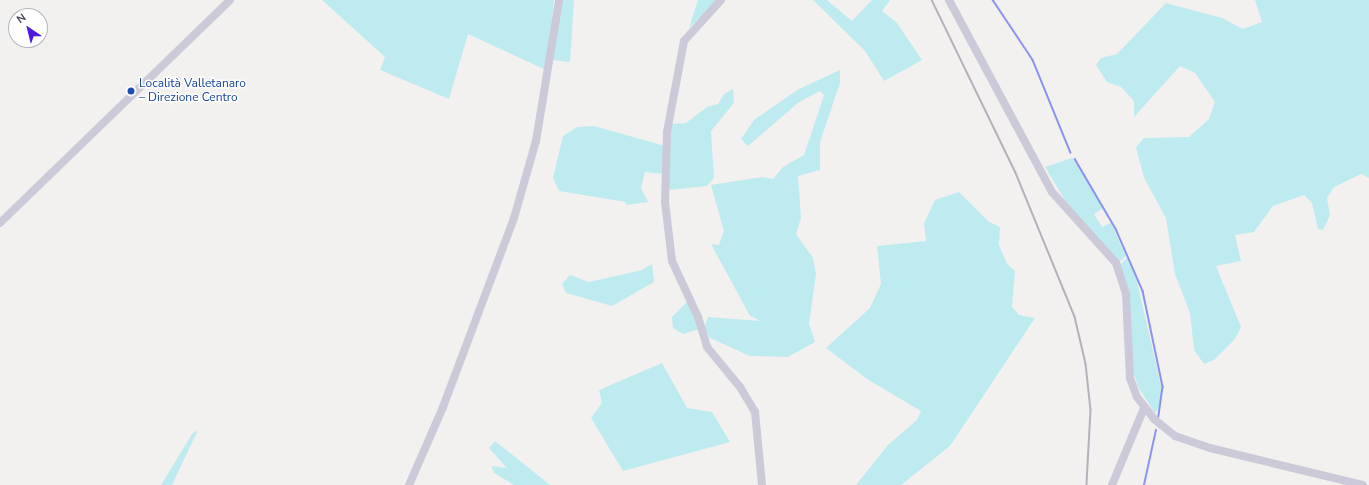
<!DOCTYPE html>
<html>
<head>
<meta charset="utf-8">
<style>
  body { margin:0 }
  #map { position:relative; width:1369px; height:485px; overflow:hidden; background:#f2f1ef; font-family:"Nunito Sans",sans-serif }
  div>[style] { position:absolute }
  .green>* { inset:0; background:#beebef }
  .stream>* { height:1.5px; margin:-0.75px; padding:0 0.75px; transform-origin:0.75px; border-radius:0.75px; background:#8b94ec }
  .minor>* { height:8px; margin:-4px; padding:0 4px; transform-origin:4px; border-radius:4px; background:#ccc9d9 }
  .rail>* { height:1.5px; margin:-0.75px; padding:0 0.75px; transform-origin:0.75px; border-radius:0.75px; background:#b4b1ba }
  .dots>* { width:11px; height:11px; translate:-50% -50%; box-sizing:border-box; border:2px solid #fff; border-radius:50% }
  span { translate:-50% -50%; white-space:nowrap; text-align:center; line-height:1.15; -webkit-text-stroke:3px #fff; paint-order:stroke }
  .transit-label { font-size:12px; color:#164399 }
  .left { translate:0 -50%; text-align:left }
  .north { position:absolute; left:8px; top:8px; width:40px; height:40px; box-sizing:border-box; background:#fff; border:1px solid #b7b5be; border-radius:50%; rotate:325deg; font-size:11px; font-weight:700; line-height:16px; text-align:center; color:#4b475d }
  .north::after { content:''; display:block; margin:auto; width:14px; height:18px; background:#4e19e2; clip-path:polygon(50% 0,100% 100%,50% 72%,0 100%) }
</style>
</head>
<body>
<div id="map">
  <div class="green">
    <i style="clip-path:polygon(322px 0,554px 0,546px 70px,468px 34px,449px 99px,380px 70px,385px 57px)"></i>
    <i style="clip-path:polygon(562px 0,574px 0,570px 62px,553px 60px)"></i>
    <i style="clip-path:polygon(698px 0,718px 0,689px 28px)"></i>
    <i style="clip-path:polygon(813px 0,827px 0,852px 21px,872px 0,890px 0,882px 11px,897px 23px,922px 60px,884px 81px,865px 51px)"></i>
    <i style="clip-path:polygon(1255px 0,1369px 0,1369px 178px,1361px 174px,1334px 187px,1327px 198px,1330px 215px,1323px 230px,1318px 229px,1312px 203px,1304px 195px,1273px 206px,1254px 232px,1235px 235px,1241px 261px,1216px 266px,1241px 327px,1235px 339px,1214px 360px,1204px 364px,1194px 350px,1190px 313px,1175px 274px,1166px 218px,1144px 178px,1136px 147px,1144px 138px,1189px 137px,1209px 119px,1215px 102px,1195px 73px,1180px 66px,1134px 117px,1134px 101px,1121px 87px,1107px 82px,1096px 65px,1101px 58px,1117px 54px,1166px 3px,1222px 18px,1243px 29px,1262px 22px)"></i>
    <i style="clip-path:polygon(840px 70px,840px 83px,820px 142px,820px 170px,798px 176px,801px 218px,796px 234px,813px 258px,816px 274px,809px 324px,815px 342px,788px 357px,750px 356px,710px 338px,704px 328px,708px 317px,761px 321px,750px 316px,711px 244px,719px 245px,724px 231px,711px 185px,762px 177px,773px 179px,783px 167px,804px 155px,824px 95px,820px 91px,799px 102px,748px 146px,741px 139px,754px 120px,797px 90px)"></i>
    <i style="clip-path:polygon(733px 89px,734px 103px,711px 131px,714px 178px,707px 186px,669px 190px,668px 131px,672px 124px,686px 123px,707px 107px,718px 104px,724px 94px)"></i>
    <i style="clip-path:polygon(594px 126px,665px 146px,663px 174px,645px 172px,641px 188px,648px 202px,626px 205px,626px 202px,559px 191px,553px 178px,563px 136px,577px 127px)"></i>
    <i style="clip-path:polygon(1072px 158px,1103px 208px,1094px 214px,1102px 227px,1111px 223px,1126px 256px,1119px 262px,1069px 207px,1045px 167px)"></i>
    <i style="clip-path:polygon(959px 192px,989px 222px,1000px 227px,999px 245px,1007px 264px,1015px 271px,1012px 307px,1019px 315px,1035px 318px,950px 446px,901px 485px,856px 485px,888px 445px,917px 420px,921px 411px,867px 379px,826px 348px,870px 308px,881px 284px,877px 246px,926px 241px,924px 223px,935px 200px)"></i>
    <i style="clip-path:polygon(1127px 258px,1136px 277px,1161px 386px,1161px 405px,1155px 413px,1138px 387px,1131px 365px,1129px 296px,1120px 265px)"></i>
    <i style="clip-path:polygon(652px 264px,654px 282px,612px 306px,566px 293px,562px 284px,570px 275px,589px 282px,642px 270px)"></i>
    <i style="clip-path:polygon(689px 300px,700px 329px,683px 334px,673px 328px,672px 317px)"></i>
    <i style="clip-path:polygon(662px 363px,687px 408px,712px 412px,730px 442px,623px 471px,591px 418px,602px 403px,599px 390px)"></i>
    <i style="clip-path:polygon(198px 430px,172px 485px,161px 485px,192px 434px)"></i>
    <i style="clip-path:polygon(495px 441px,534px 472px,550px 485px,514px 485px,494px 473px,491px 466px,507px 468px,489px 448px)"></i>
  </div>
  <div class="stream">
    <i style="left:993px;top:0;width:72px;rotate:56.3deg"></i>
    <i style="left:1033px;top:60px;width:100px;rotate:67.8deg"></i>
    <i style="left:1075px;top:159px;width:81px;rotate:59.6deg"></i>
    <i style="left:1116px;top:229px;width:68px;rotate:66.5deg"></i>
    <i style="left:1143px;top:291px;width:98px;rotate:78.2deg"></i>
    <i style="left:1163px;top:387px;width:30px;rotate:98deg"></i>
    <i style="left:1144px;top:485px;width:56px;rotate:-77.7deg"></i>
  </div>
  <div class="minor">
    <i style="left:721px;top:0;width:55px;rotate:132.1deg"></i>
    <i style="left:684px;top:41px;width:93px;rotate:100.6deg"></i>
    <i style="left:667px;top:132px;width:70px;rotate:91.6deg"></i>
    <i style="left:665px;top:202px;width:59px;rotate:83.2deg"></i>
    <i style="left:672px;top:261px;width:62px;rotate:65.1deg"></i>
    <i style="left:698px;top:317px;width:31px;rotate:73deg"></i>
    <i style="left:707px;top:347px;width:52px;rotate:50.5deg"></i>
    <i style="left:740px;top:387px;width:29px;rotate:59deg"></i>
    <i style="left:755px;top:412px;width:73px;rotate:84.5deg"></i>
    <i style="left:949px;top:0;width:218px;rotate:61.8deg"></i>
    <i style="left:1052px;top:192px;width:96px;rotate:48deg"></i>
    <i style="left:1116px;top:263px;width:33px;rotate:72deg"></i>
    <i style="left:1126px;top:294px;width:84px;rotate:87.3deg"></i>
    <i style="left:1130px;top:378px;width:20px;rotate:70deg"></i>
    <i style="left:1137px;top:397px;width:28px;rotate:52deg"></i>
    <i style="left:1154px;top:419px;width:27px;rotate:39deg"></i>
    <i style="left:1175px;top:436px;width:37px;rotate:19deg"></i>
    <i style="left:1210px;top:448px;width:157px;rotate:13.6deg"></i>
    <i style="left:0;top:223px;width:320px;rotate:-44.1deg"></i>
    <i style="left:409px;top:485px;width:85px;rotate:-66.4deg"></i>
    <i style="left:443px;top:407px;width:202px;rotate:-69.4deg"></i>
    <i style="left:514px;top:218px;width:80px;rotate:-74.1deg"></i>
    <i style="left:536px;top:141px;width:143px;rotate:-80.7deg"></i>
    <i style="left:1112px;top:485px;width:83px;rotate:-67.4deg"></i>
  </div>
  <div class="rail">
    <i style="left:932px;top:0;width:192px;rotate:64.1deg"></i>
    <i style="left:1016px;top:173px;width:156px;rotate:67.7deg"></i>
    <i style="left:1075px;top:317px;width:48px;rotate:76.8deg"></i>
    <i style="left:1086px;top:364px;width:46px;rotate:83.8deg"></i>
    <i style="left:1091px;top:410px;width:75px;rotate:93.1deg"></i>
  </div>
  <div class="dots">
    <i style="left:131px;top:91px;background:#1a4fb4"></i>
  </div>
  <div class="transit-label">
    <span class="left" style="left:139px;top:91px">Località Valletanaro<br>– Direzione Centro</span>
  </div>
  <div class="north">N</div>
</div>
</body>
</html>
